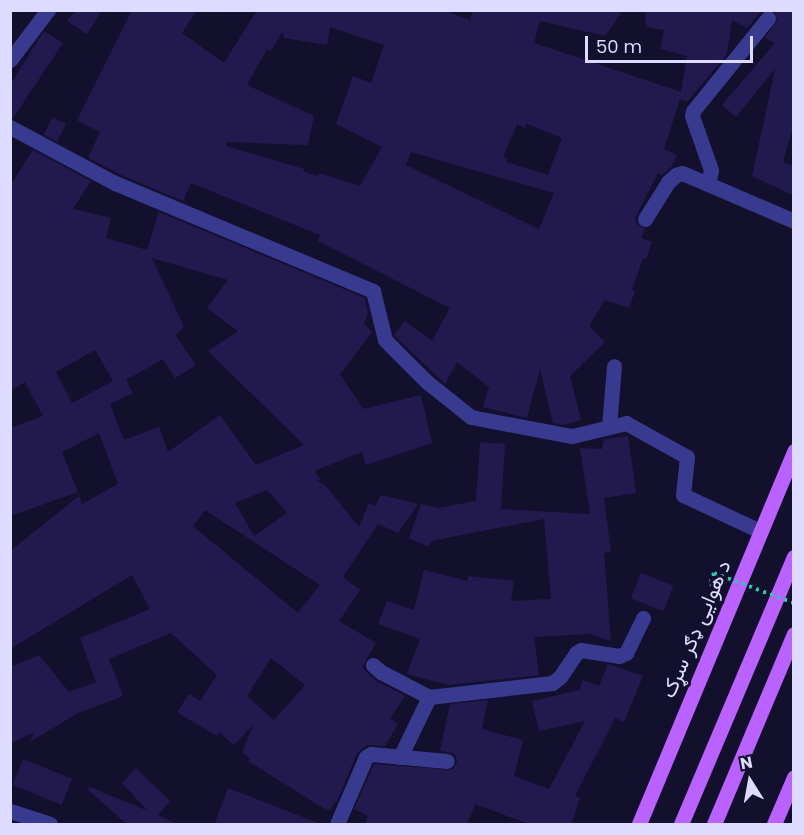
<!DOCTYPE html>
<html>
<head>
<meta charset="utf-8">
<style>
  body { margin:0 }
  #map { position:relative; width:804px; height:835px; overflow:hidden; background:#13102d; font-family:Poppins,Vazirmatn,sans-serif }
  div>[style] { position:absolute }
  .building>* { inset:0; background:#221a4f; transform-origin:0 0 }
  .path>* { height:4px; margin-top:-2px; transform-origin:0; background:repeating-linear-gradient(90deg,#28c6b3 0 3px,transparent 0 7.5px) }
  .minor>* { height:15px; margin:-7.5px; padding:0 7.5px; transform-origin:7.5px; border-radius:7.5px; background:#383a8f }
  .major>* { height:15px; margin:-7.5px; padding:0 7.5px; transform-origin:7.5px; border-radius:7.5px; background:#ba62ff }
  .path-bridge>* { height:4px; margin-top:-2px; transform-origin:0; background:repeating-linear-gradient(90deg,#28c6b3 0 3px,transparent 0 7.5px) }
  span { translate:-50% -50%; white-space:nowrap; text-align:center; line-height:1.15; -webkit-text-stroke:6px #13102d; paint-order:stroke }
  .street-label { font-size:21px; color:#dddbff }
  .frame { position:absolute; inset:0; border:12px solid #dddbff; pointer-events:none }
  .north { position:absolute; left:720px; top:751px; width:60px; height:60px; -webkit-text-stroke:4px #13102d; paint-order:stroke; rotate:349deg; font-size:16px; font-weight:700; line-height:24px; text-align:center; color:#dddbff }
  .north::after { content:''; display:block; margin:auto; width:21px; height:27px; background:#dddbff; clip-path:polygon(50% 0,100% 100%,50% 72%,0 100%) }
  .scale { position:absolute; left:585px; top:36px; width:168px; height:27px; box-sizing:border-box; border:3px solid #dddbff; border-top:0; padding-left:8px; font-size:18px; line-height:21px; white-space:nowrap; color:#dddbff; -webkit-text-stroke:4px #13102d; paint-order:stroke }
</style>
</head>
<body>
<div id="map">
  <div class="building">
    <i style="clip-path:polygon(76px 10px,102px 10px,87px 34px,67px 21px)"></i>
    <i style="clip-path:polygon(evenodd,132px 10px,197px 10px,182px 33px,224px 63px,257px 10px,443px 10px,470px 20px,473px 10px,623px 10px,605px 36px,540px 21px,534px 43px,681px 92px,687px 56px,660px 49px,664px 30px,646px 27px,645px 10px,762px 10px,747px 28px,732px 20px,727px 54px,687px 102px,680px 99px,664px 149px,677px 155px,672px 166px,662px 175px,658px 173px,635px 218px,637px 224px,645px 229px,641px 238px,652px 242px,646px 259px,643px 258px,632px 290px,635px 291px,629px 308px,605px 300px,589px 326px,605px 342px,570px 376px,581px 420px,564px 425px,553px 423px,540px 369px,527px 418px,483px 407px,489px 387px,457px 362px,445px 384px,394px 335px,405px 321px,432px 341px,450px 308px,318px 241px,320px 235px,191px 183px,183px 201px,119px 174px,88px 158px,100px 132px,77px 120px,132px 10px,330px 27px,384px 45px,371px 83px,353px 76px,336px 124px,382px 147px,360px 186px,319px 173px,318px 176px,304px 172px,304px 169px,226px 146px,227px 142px,308px 145px,314px 116px,247px 85px,267px 49px,271px 51px,282px 32px,284px 38px,327px 45px,330px 27px,132px 10px,517px 124px,525px 128px,527px 124px,562px 138px,548px 175px,506px 162px,508px 159px,503px 157px,517px 124px,132px 10px,411px 152px,554px 193px,539px 229px,406px 165px,411px 152px)"></i>
    <i style="clip-path:polygon(774px 10px,794px 10px,794px 123px,783px 162px,794px 166px,794px 196px,752px 176px,775px 69px,736px 117px,722px 105px,775px 43px,765px 38px,777px 20px)"></i>
    <i style="clip-path:polygon(44px 31px,63px 43px,13px 118px,10px 117px,10px 85px)"></i>
    <i style="left:53px;top:117px;width:15px;height:20px;rotate:28deg"></i>
    <i style="clip-path:polygon(evenodd,33px 150px,91px 181px,73px 209px,111px 218px,106px 238px,147px 250px,159px 212px,365px 298px,368px 313px,364px 323px,372px 332px,340px 374px,363px 409px,421px 395px,432px 443px,366px 465px,362px 452px,314px 471px,321px 480px,316px 481px,325px 485px,359px 527px,369px 503px,375px 506px,381px 495px,418px 504px,398px 533px,378px 524px,343px 577px,360px 590px,339px 621px,376px 643px,362px 667px,376px 681px,405px 696px,390px 719px,398px 724px,385px 746px,367px 745px,357px 753px,337px 801px,328px 811px,248px 761px,250px 759px,242px 752px,254px 724px,234px 745px,219px 732px,217px 736px,177px 712px,189px 694px,200px 701px,217px 675px,171px 633px,109px 659px,123px 696px,78px 713px,30px 742px,34px 732px,10px 744px,10px 667px,39px 655px,69px 692px,96px 682px,80px 638px,150px 609px,132px 575px,10px 649px,10px 551px,79px 496px,82px 504px,118px 484px,99px 433px,62px 452px,78px 492px,10px 516px,10px 428px,43px 416px,25px 382px,10px 391px,10px 186px,33px 150px,152px 258px,228px 280px,207px 308px,238px 331px,208px 351px,304px 445px,256px 465px,220px 415px,168px 452px,159px 427px,124px 440px,110px 404px,133px 393px,126px 380px,163px 359px,175px 378px,196px 365px,175px 335px,184px 327px,152px 258px,33px 150px,95px 350px,113px 381px,72px 403px,56px 372px,95px 350px,33px 150px,267px 490px,287px 513px,254px 536px,235px 503px,267px 490px,33px 150px,205px 510px,320px 585px,298px 613px,193px 526px,205px 510px,33px 150px,271px 658px,305px 685px,274px 720px,247px 696px,271px 658px)"></i>
    <i style="clip-path:polygon(628px 436px,636px 493px,604px 498px,611px 552px,604px 553px,611px 641px,589px 634px,534px 637px,539px 675px,449px 685px,407px 674px,420px 639px,378px 624px,387px 601px,414px 610px,424px 570px,468px 581px,468px 576px,514px 581px,511px 601px,551px 599px,544px 519px,431px 541px,428px 547px,409px 538px,421px 504px,438px 508px,476px 501px,480px 442px,505px 444px,501px 509px,590px 514px,580px 448px,602px 449px,604px 439px)"></i>
    <i style="left:641px;top:573px;width:35px;height:27px;rotate:22deg"></i>
    <i style="clip-path:polygon(608px 664px,643px 676px,624px 722px,615px 718px,575px 796px,580px 798px,571px 825px,532px 825px,475px 804px,467px 825px,365px 825px,368px 816px,354px 809px,374px 764px,452px 770px,457px 762px,456px 756px,452px 753px,440px 751px,450px 704px,488px 700px,482px 729px,523px 740px,514px 776px,549px 789px,585px 721px,539px 731px,532px 701px,579px 690px,583px 680px,599px 686px)"></i>
    <i style="left:23px;top:759px;width:53px;height:28px;rotate:22deg"></i>
    <i style="clip-path:polygon(136px 768px,170px 801px,158px 815px,179px 825px,128px 825px,88px 790px,90px 787px,148px 811px,122px 783px)"></i>
    <i style="clip-path:polygon(228px 788px,318px 823px,318px 825px,214px 825px)"></i>
  </div>
  <div class="path">
    <i style="left:714px;top:573px;width:12px;rotate:110deg"></i>
    <i style="left:710px;top:584px;width:9px;rotate:21deg"></i>
  </div>
  <div class="minor">
    <i style="left:768px;top:18px;width:119px;rotate:128.9deg"></i>
    <i style="left:693px;top:111px;width:5px;rotate:101deg"></i>
    <i style="left:692px;top:116px;width:57px;rotate:70.6deg"></i>
    <i style="left:711px;top:170px;width:14px;rotate:102deg"></i>
    <i style="left:708px;top:184px;width:94px;rotate:23.3deg"></i>
    <i style="left:10px;top:60px;width:63px;rotate:-52.8deg"></i>
    <i style="left:10px;top:127px;width:119px;rotate:28.1deg"></i>
    <i style="left:115px;top:183px;width:280px;rotate:22.7deg"></i>
    <i style="left:373px;top:291px;width:50px;rotate:76.2deg"></i>
    <i style="left:385px;top:340px;width:59px;rotate:45deg"></i>
    <i style="left:427px;top:382px;width:56px;rotate:38.5deg"></i>
    <i style="left:471px;top:417px;width:103px;rotate:10.7deg"></i>
    <i style="left:572px;top:436px;width:56px;rotate:-13.5deg"></i>
    <i style="left:626px;top:423px;width:70px;rotate:29.1deg"></i>
    <i style="left:687px;top:457px;width:38px;rotate:96deg"></i>
    <i style="left:683px;top:495px;width:85px;rotate:25.1deg"></i>
    <i style="left:645px;top:219px;width:44px;rotate:-58.1deg"></i>
    <i style="left:668px;top:182px;width:11px;rotate:-41deg"></i>
    <i style="left:676px;top:175px;width:6px;rotate:-18deg"></i>
    <i style="left:682px;top:173px;width:28px;rotate:23deg"></i>
    <i style="left:609px;top:426px;width:60px;rotate:-85.2deg"></i>
    <i style="left:373px;top:665px;width:11px;rotate:41deg"></i>
    <i style="left:381px;top:672px;width:54px;rotate:27.5deg"></i>
    <i style="left:429px;top:697px;width:124px;rotate:-6.5deg"></i>
    <i style="left:552px;top:683px;width:10px;rotate:-37deg"></i>
    <i style="left:560px;top:677px;width:29px;rotate:-56deg"></i>
    <i style="left:576px;top:653px;width:6px;rotate:-31deg"></i>
    <i style="left:581px;top:650px;width:38px;rotate:9deg"></i>
    <i style="left:619px;top:656px;width:8px;rotate:-23deg"></i>
    <i style="left:626px;top:653px;width:39px;rotate:-64deg"></i>
    <i style="left:400px;top:757px;width:67px;rotate:-64.2deg"></i>
    <i style="left:10px;top:811px;width:42px;rotate:18deg"></i>
    <i style="left:337px;top:824px;width:73px;rotate:-66.6deg"></i>
    <i style="left:366px;top:757px;width:6px;rotate:-31deg"></i>
    <i style="left:371px;top:754px;width:76px;rotate:5.3deg"></i>
  </div>
  <div class="major">
    <i style="left:639px;top:824px;width:404px;rotate:-67.4deg"></i>
    <i style="left:681px;top:824px;width:290px;rotate:-67.1deg"></i>
    <i style="left:714px;top:824px;width:206px;rotate:-67.2deg"></i>
    <i style="left:774px;top:824px;width:51px;rotate:-66.9deg"></i>
  </div>
  <div class="path-bridge">
    <i style="left:714px;top:573px;width:85px;rotate:20.6deg"></i>
  </div>
  <div class="street-label">
    <span style="left:696px;top:629px;rotate:-67deg">د هوایی ډګر سړک</span>
  </div>
  <div class="frame"></div>
  <div class="north">N</div>
  <div class="scale">50 m</div>
</div>
</body>
</html>
